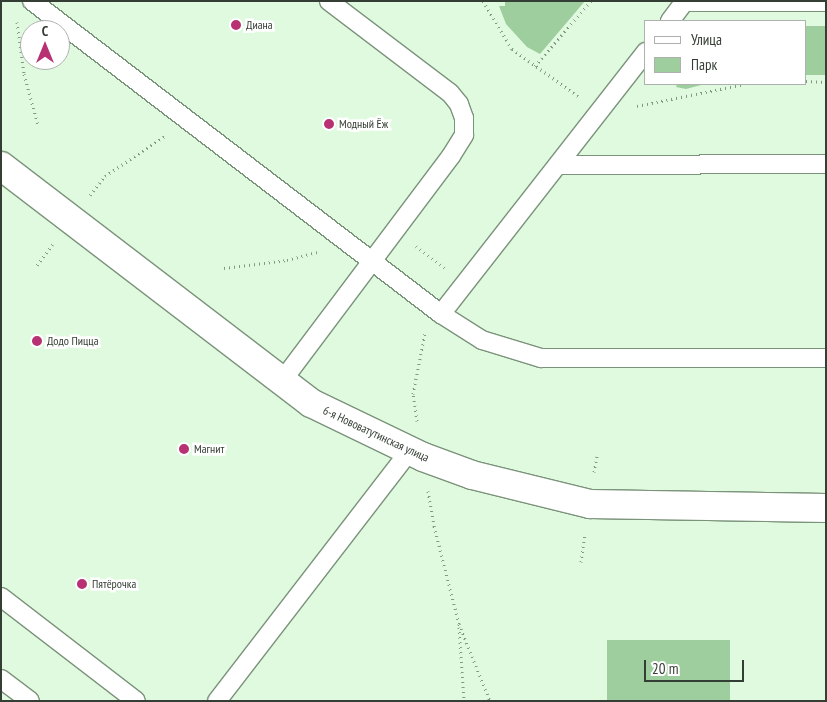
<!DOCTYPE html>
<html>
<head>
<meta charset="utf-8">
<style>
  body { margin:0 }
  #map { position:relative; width:827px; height:702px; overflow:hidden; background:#e0fadf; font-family:"PT Sans Narrow",sans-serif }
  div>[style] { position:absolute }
  .green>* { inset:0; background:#9ecd9e; transform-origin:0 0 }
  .path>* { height:3px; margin-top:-1.5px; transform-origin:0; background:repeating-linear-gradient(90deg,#859785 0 1px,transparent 0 5px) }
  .roads { filter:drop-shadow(1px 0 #7b937b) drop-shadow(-1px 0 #7b937b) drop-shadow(0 1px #7b937b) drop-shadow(0 -1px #7b937b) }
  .lane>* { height:18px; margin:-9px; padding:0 9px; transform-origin:9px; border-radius:9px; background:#fff }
  .street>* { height:28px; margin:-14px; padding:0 14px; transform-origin:14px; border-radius:14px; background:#fff }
  .dots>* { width:14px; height:14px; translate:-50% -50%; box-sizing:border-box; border:2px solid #fff; border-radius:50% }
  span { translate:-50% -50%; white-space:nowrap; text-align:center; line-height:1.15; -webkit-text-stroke:5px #fff; paint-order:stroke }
  .poi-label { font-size:12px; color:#343e34 }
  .left { translate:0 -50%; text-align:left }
  .street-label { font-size:12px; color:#343e34 }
  .frame { position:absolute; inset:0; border:2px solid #343e34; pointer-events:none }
  .legend { position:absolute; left:644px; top:20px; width:162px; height:65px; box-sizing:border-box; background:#fff; border:1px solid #aeb2ae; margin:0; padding:6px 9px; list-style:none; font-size:15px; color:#343e34 }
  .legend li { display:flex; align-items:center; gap:10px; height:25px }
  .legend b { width:25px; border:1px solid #aeb2ae }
  .north { position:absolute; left:20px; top:20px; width:50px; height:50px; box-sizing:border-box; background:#fff; border:1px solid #aeb2ae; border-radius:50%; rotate:0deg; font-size:14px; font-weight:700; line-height:20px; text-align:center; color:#343e34 }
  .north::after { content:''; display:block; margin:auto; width:18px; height:22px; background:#b73173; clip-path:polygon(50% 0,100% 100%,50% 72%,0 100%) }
  .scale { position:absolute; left:644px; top:660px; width:100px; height:22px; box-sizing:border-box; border:2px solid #343e34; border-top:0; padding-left:6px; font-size:15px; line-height:18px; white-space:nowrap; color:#343e34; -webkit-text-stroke:4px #fff; paint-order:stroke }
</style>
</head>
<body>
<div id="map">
  <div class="green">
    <i style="clip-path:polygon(505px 1px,585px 1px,540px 54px,527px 47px,506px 24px,499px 6px,505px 6px)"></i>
    <i style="left:806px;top:26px;width:20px;height:49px"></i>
    <i style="clip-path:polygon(677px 84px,705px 84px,686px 89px,676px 87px)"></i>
    <i style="left:730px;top:640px;width:61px;height:123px;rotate:90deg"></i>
  </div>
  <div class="path">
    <i style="left:483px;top:1px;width:56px;rotate:58.9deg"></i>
    <i style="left:512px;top:49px;width:81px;rotate:35.5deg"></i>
    <i style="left:17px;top:22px;width:52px;rotate:82.3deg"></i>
    <i style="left:24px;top:74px;width:53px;rotate:74.6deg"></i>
    <i style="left:535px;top:66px;width:86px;rotate:-49.3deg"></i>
    <i style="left:806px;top:81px;width:20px;rotate:3deg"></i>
    <i style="left:637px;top:106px;width:110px;rotate:-11.5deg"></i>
    <i style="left:90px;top:195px;width:24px;rotate:-52deg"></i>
    <i style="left:105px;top:176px;width:72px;rotate:-33.7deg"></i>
    <i style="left:416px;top:246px;width:36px;rotate:37deg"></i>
    <i style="left:37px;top:265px;width:26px;rotate:-53deg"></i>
    <i style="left:224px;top:268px;width:64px;rotate:-7.2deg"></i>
    <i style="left:287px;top:260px;width:31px;rotate:-15deg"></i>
    <i style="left:417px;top:421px;width:27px;rotate:-98deg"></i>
    <i style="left:413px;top:394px;width:62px;rotate:-78.9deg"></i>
    <i style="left:594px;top:472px;width:16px;rotate:-79deg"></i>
    <i style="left:428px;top:491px;width:36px;rotate:80deg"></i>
    <i style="left:434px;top:526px;width:101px;rotate:75.7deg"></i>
    <i style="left:459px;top:624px;width:83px;rotate:68.1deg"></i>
    <i style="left:581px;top:562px;width:29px;rotate:-82deg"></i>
    <i style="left:459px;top:627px;width:74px;rotate:86.1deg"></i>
  </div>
  <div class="roads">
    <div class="lane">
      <i style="left:32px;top:1px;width:515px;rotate:37.43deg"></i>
      <i style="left:441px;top:314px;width:49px;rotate:32.4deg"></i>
      <i style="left:482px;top:340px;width:62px;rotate:17deg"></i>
      <i style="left:541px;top:358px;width:285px"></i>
      <i style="left:685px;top:2px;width:141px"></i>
      <i style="left:670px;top:21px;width:25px;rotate:-53deg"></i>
      <i style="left:558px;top:165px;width:268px;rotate:-0.2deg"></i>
      <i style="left:441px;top:314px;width:333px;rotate:-52deg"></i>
      <i style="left:282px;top:381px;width:281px;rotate:-53.1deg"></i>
      <i style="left:451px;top:156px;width:25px;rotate:-58deg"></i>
      <i style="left:464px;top:135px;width:17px;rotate:-90deg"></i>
      <i style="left:464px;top:118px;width:15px;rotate:-110deg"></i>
      <i style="left:459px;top:104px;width:14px;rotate:-129deg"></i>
      <i style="left:450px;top:93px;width:152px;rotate:-142.8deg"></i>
      <i style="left:1px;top:597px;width:170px;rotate:37.6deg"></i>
      <i style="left:1px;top:679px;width:36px;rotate:37deg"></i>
      <i style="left:217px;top:701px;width:317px;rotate:-52.4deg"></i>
    </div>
    <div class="street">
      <i style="left:1px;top:166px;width:390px;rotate:37.4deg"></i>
      <i style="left:311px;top:403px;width:124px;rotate:25.7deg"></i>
      <i style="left:423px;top:457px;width:52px;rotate:20.2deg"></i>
      <i style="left:472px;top:475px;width:122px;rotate:13.8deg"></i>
      <i style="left:590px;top:504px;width:236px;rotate:1deg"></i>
    </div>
  </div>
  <div class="dots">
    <i style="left:236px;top:25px;background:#b73173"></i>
    <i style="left:329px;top:124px;background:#b73173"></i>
    <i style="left:37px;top:341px;background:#b73173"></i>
    <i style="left:184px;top:449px;background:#b73173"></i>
    <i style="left:82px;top:584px;background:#b73173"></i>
  </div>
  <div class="poi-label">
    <span class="left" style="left:246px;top:25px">Диана</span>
    <span class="left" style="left:339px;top:124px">Модный Ёж</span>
    <span class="left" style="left:47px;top:341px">Додо Пицца</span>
    <span class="left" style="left:194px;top:449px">Магнит</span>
    <span class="left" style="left:92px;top:584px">Пятёрочка</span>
  </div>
  <div class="street-label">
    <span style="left:376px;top:434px;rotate:25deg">6-я Нововатутинская улица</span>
  </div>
  <div class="frame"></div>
  <ul class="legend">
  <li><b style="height:6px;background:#fff"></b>Улица</li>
  <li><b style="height:14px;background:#9ecd9e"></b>Парк</li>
  </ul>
  <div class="north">С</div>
  <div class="scale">20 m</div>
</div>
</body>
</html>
